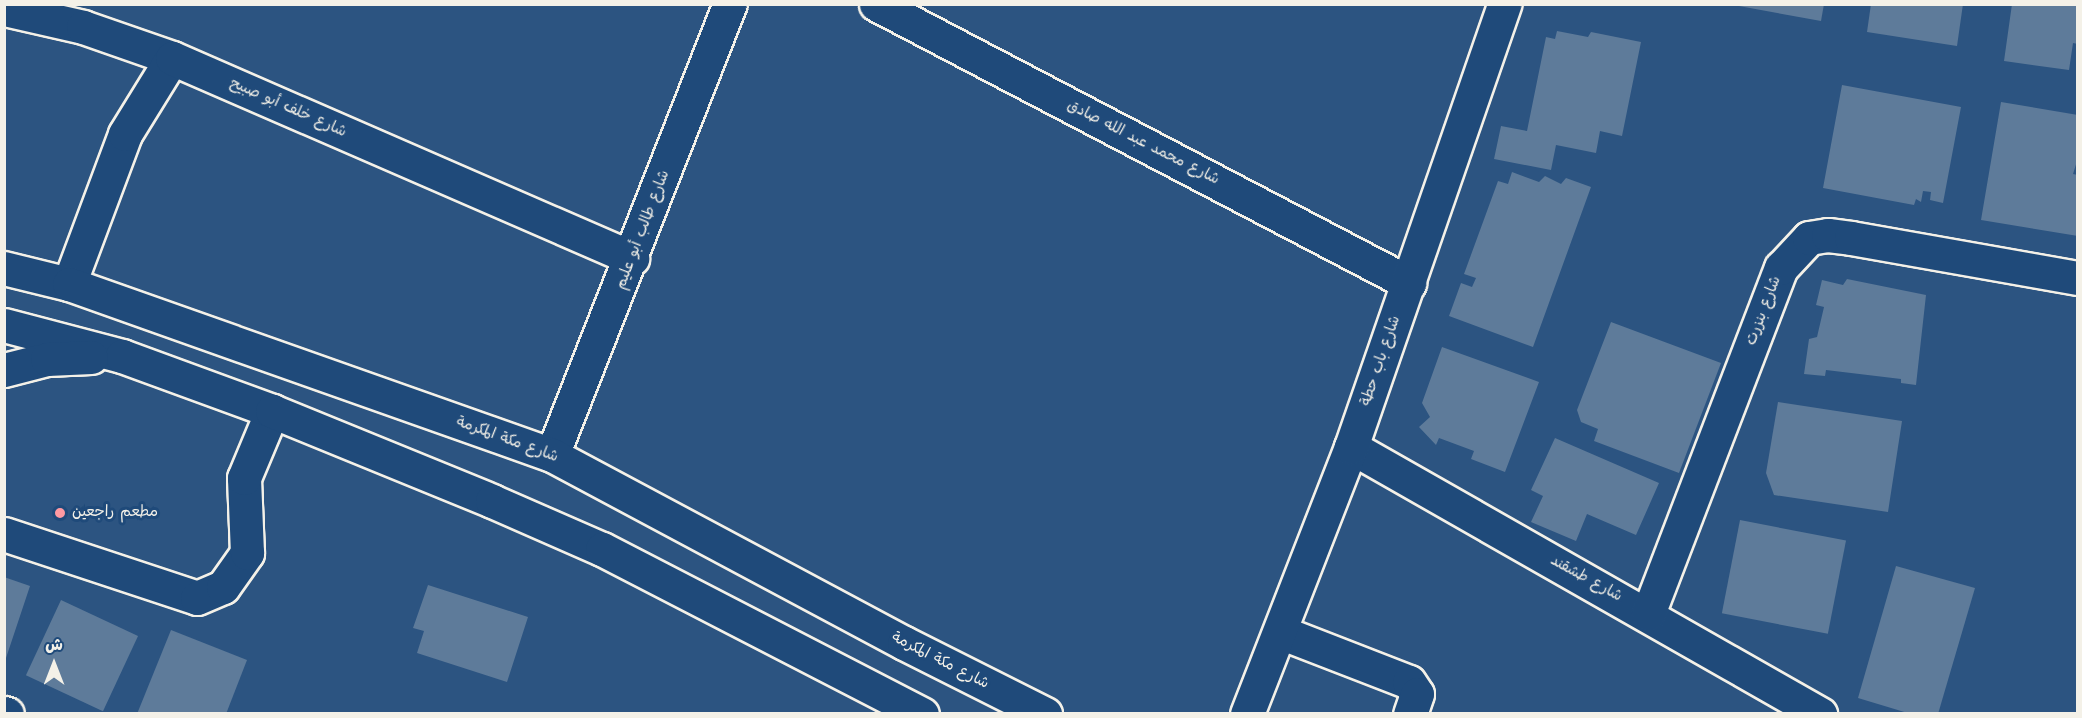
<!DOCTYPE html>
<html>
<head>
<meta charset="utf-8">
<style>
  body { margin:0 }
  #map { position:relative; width:2082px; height:718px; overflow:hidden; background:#2c5481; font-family:Kalam,"Playpen Sans Arabic",sans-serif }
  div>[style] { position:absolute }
  .building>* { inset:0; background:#5e7b9a; transform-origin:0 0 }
  .roads { filter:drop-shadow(2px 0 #f4f1e8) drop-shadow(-2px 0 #f4f1e8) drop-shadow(0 2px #f4f1e8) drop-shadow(0 -2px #f4f1e8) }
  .minor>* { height:33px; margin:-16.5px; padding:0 16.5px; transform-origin:16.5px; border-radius:16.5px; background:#1f4a7a }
  .major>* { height:33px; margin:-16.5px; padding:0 16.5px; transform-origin:16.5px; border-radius:16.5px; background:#1f4a7a }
  .dots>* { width:16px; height:16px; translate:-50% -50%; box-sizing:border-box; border:3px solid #1f4a7a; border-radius:50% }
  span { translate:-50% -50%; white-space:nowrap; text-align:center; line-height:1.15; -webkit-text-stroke:6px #1f4a7a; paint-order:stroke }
  .street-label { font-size:15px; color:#f4f1e8 }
  .poi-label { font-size:15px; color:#f4f1e8 }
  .left { translate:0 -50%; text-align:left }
  .frame { position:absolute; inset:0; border:6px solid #f4f1e8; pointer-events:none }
  .north { position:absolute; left:24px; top:634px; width:60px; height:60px; -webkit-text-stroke:4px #1f4a7a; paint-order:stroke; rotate:0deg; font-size:16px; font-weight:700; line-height:24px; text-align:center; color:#f4f1e8 }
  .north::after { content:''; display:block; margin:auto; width:21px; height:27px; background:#f4f1e8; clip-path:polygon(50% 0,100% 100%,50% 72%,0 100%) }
</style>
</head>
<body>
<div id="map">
  <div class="building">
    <i style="clip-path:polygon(1728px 4px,1824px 4px,1821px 21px)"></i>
    <i style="clip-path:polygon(1871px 4px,1963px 4px,1957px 46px,1867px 32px)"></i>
    <i style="clip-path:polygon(2012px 4px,2078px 4px,2078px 44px,2073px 43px,2069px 70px,2004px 61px)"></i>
    <i style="clip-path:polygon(1557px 31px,1588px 37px,1591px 32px,1641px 42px,1622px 136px,1600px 131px,1596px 153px,1556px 145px,1551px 170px,1494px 159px,1501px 126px,1527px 131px,1546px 37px,1555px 39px)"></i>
    <i style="clip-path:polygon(1842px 85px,1961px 107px,1943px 203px,1930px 200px,1931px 192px,1923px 191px,1921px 202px,1916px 199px,1914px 205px,1823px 188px)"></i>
    <i style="clip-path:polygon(2001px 102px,2078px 115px,2078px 158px,2073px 174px,2078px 175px,2078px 236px,1981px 220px)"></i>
    <i style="clip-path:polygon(1512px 172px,1539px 182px,1545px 176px,1561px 184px,1566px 178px,1591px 187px,1533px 347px,1449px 316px,1461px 283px,1472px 287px,1476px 278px,1464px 274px,1498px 181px,1508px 184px)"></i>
    <i style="clip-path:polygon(1847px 279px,1926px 295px,1916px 385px,1901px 383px,1901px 379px,1826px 370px,1825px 376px,1804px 374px,1809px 339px,1817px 337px,1824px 307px,1816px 305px,1822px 280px,1843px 285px)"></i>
    <i style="clip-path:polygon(1611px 322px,1721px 363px,1679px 473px,1594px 441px,1598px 429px,1581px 422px,1577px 410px)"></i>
    <i style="clip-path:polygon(1442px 347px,1539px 382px,1505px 472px,1471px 459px,1474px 451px,1439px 438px,1436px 445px,1419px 427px,1430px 417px,1422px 403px)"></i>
    <i style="clip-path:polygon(1778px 402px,1902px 421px,1888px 512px,1774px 495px,1766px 473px)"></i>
    <i style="clip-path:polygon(1555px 438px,1659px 483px,1636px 535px,1587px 514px,1576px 541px,1531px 522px,1543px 496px,1531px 490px)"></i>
    <i style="left:1740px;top:520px;width:108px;height:95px;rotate:11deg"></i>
    <i style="clip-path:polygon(1896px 566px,1975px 588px,1938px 714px,1911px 714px,1858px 698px)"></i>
    <i style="clip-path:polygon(4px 577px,30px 586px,5px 661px,4px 661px)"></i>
    <i style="clip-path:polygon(428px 585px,528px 617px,507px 682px,417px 653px,424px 631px,413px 628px)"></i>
    <i style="left:61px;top:600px;width:85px;height:83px;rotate:25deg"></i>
    <i style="clip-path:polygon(171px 630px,247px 660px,226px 714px,137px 714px)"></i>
  </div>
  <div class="roads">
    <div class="minor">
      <i style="left:876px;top:4px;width:602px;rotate:27.63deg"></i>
      <i style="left:4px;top:9px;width:81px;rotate:12.8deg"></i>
      <i style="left:83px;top:27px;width:94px;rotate:19.2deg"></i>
      <i style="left:69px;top:284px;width:160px;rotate:-69.5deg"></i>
      <i style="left:125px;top:134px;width:89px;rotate:-58.3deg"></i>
      <i style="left:172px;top:58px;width:502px;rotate:23.5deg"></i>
      <i style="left:1351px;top:447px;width:540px;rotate:29.65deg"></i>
      <i style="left:552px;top:455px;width:485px;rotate:-68.5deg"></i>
      <i style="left:4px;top:534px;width:203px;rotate:18.3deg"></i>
      <i style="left:197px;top:598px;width:28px;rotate:-23deg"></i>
      <i style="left:223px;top:587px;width:42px;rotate:-54.8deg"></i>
      <i style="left:247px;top:553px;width:75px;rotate:-92.3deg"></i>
      <i style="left:244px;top:478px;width:73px;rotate:-67.3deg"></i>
      <i style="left:1648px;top:614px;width:371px;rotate:-69deg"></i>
      <i style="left:1781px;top:268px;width:41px;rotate:-47deg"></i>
      <i style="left:1809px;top:238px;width:19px;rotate:-9deg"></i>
      <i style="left:1828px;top:235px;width:23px;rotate:7deg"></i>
      <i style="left:1851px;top:238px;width:230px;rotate:10deg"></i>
      <i style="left:1280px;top:632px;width:138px;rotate:21.2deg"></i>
      <i style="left:1409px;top:682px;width:14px;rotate:56deg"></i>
      <i style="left:1417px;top:694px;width:21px;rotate:109deg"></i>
      <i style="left:4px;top:713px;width:3px;rotate:18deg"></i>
      <i style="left:1247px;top:714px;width:287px;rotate:-68.7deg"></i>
      <i style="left:1351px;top:447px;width:469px;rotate:-70.9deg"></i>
    </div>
    <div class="major">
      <i style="left:4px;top:268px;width:67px;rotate:13.8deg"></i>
      <i style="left:69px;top:284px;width:512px;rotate:19.5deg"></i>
      <i style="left:552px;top:455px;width:399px;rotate:28.1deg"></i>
      <i style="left:904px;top:643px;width:158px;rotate:26.7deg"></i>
      <i style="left:4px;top:325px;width:122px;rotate:14.7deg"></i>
      <i style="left:122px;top:356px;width:160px;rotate:20.1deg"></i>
      <i style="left:272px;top:411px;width:238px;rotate:22.2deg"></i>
      <i style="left:492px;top:501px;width:120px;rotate:23.6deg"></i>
      <i style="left:602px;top:549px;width:360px;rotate:27.3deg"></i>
      <i style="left:4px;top:370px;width:44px;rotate:-14.3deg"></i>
      <i style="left:47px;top:359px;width:44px;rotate:-2.6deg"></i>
    </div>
  </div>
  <div class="dots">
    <i style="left:60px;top:513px;background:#ff9aa2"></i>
  </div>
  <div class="street-label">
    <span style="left:288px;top:108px;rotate:24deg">شارع خلف أبو صبيح</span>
    <span style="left:1143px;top:143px;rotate:27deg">شارع محمد عبد الله صادق</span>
    <span style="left:643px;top:230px;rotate:-69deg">شارع طالب أبو عليم</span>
    <span style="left:1764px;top:311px;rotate:-69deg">شارع بنزرت</span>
    <span style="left:1381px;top:361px;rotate:-71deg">شارع باب حطة</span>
    <span style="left:507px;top:440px;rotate:20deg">شارع مكة المكرمة</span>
    <span style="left:1586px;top:579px;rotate:29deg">شارع طشقند</span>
    <span style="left:940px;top:661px;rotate:27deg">شارع مكة المكرمة</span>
  </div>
  <div class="poi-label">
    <span class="left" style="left:72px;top:513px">مطعم راجعين</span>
  </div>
  <div class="frame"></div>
  <div class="north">ش</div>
</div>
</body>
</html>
